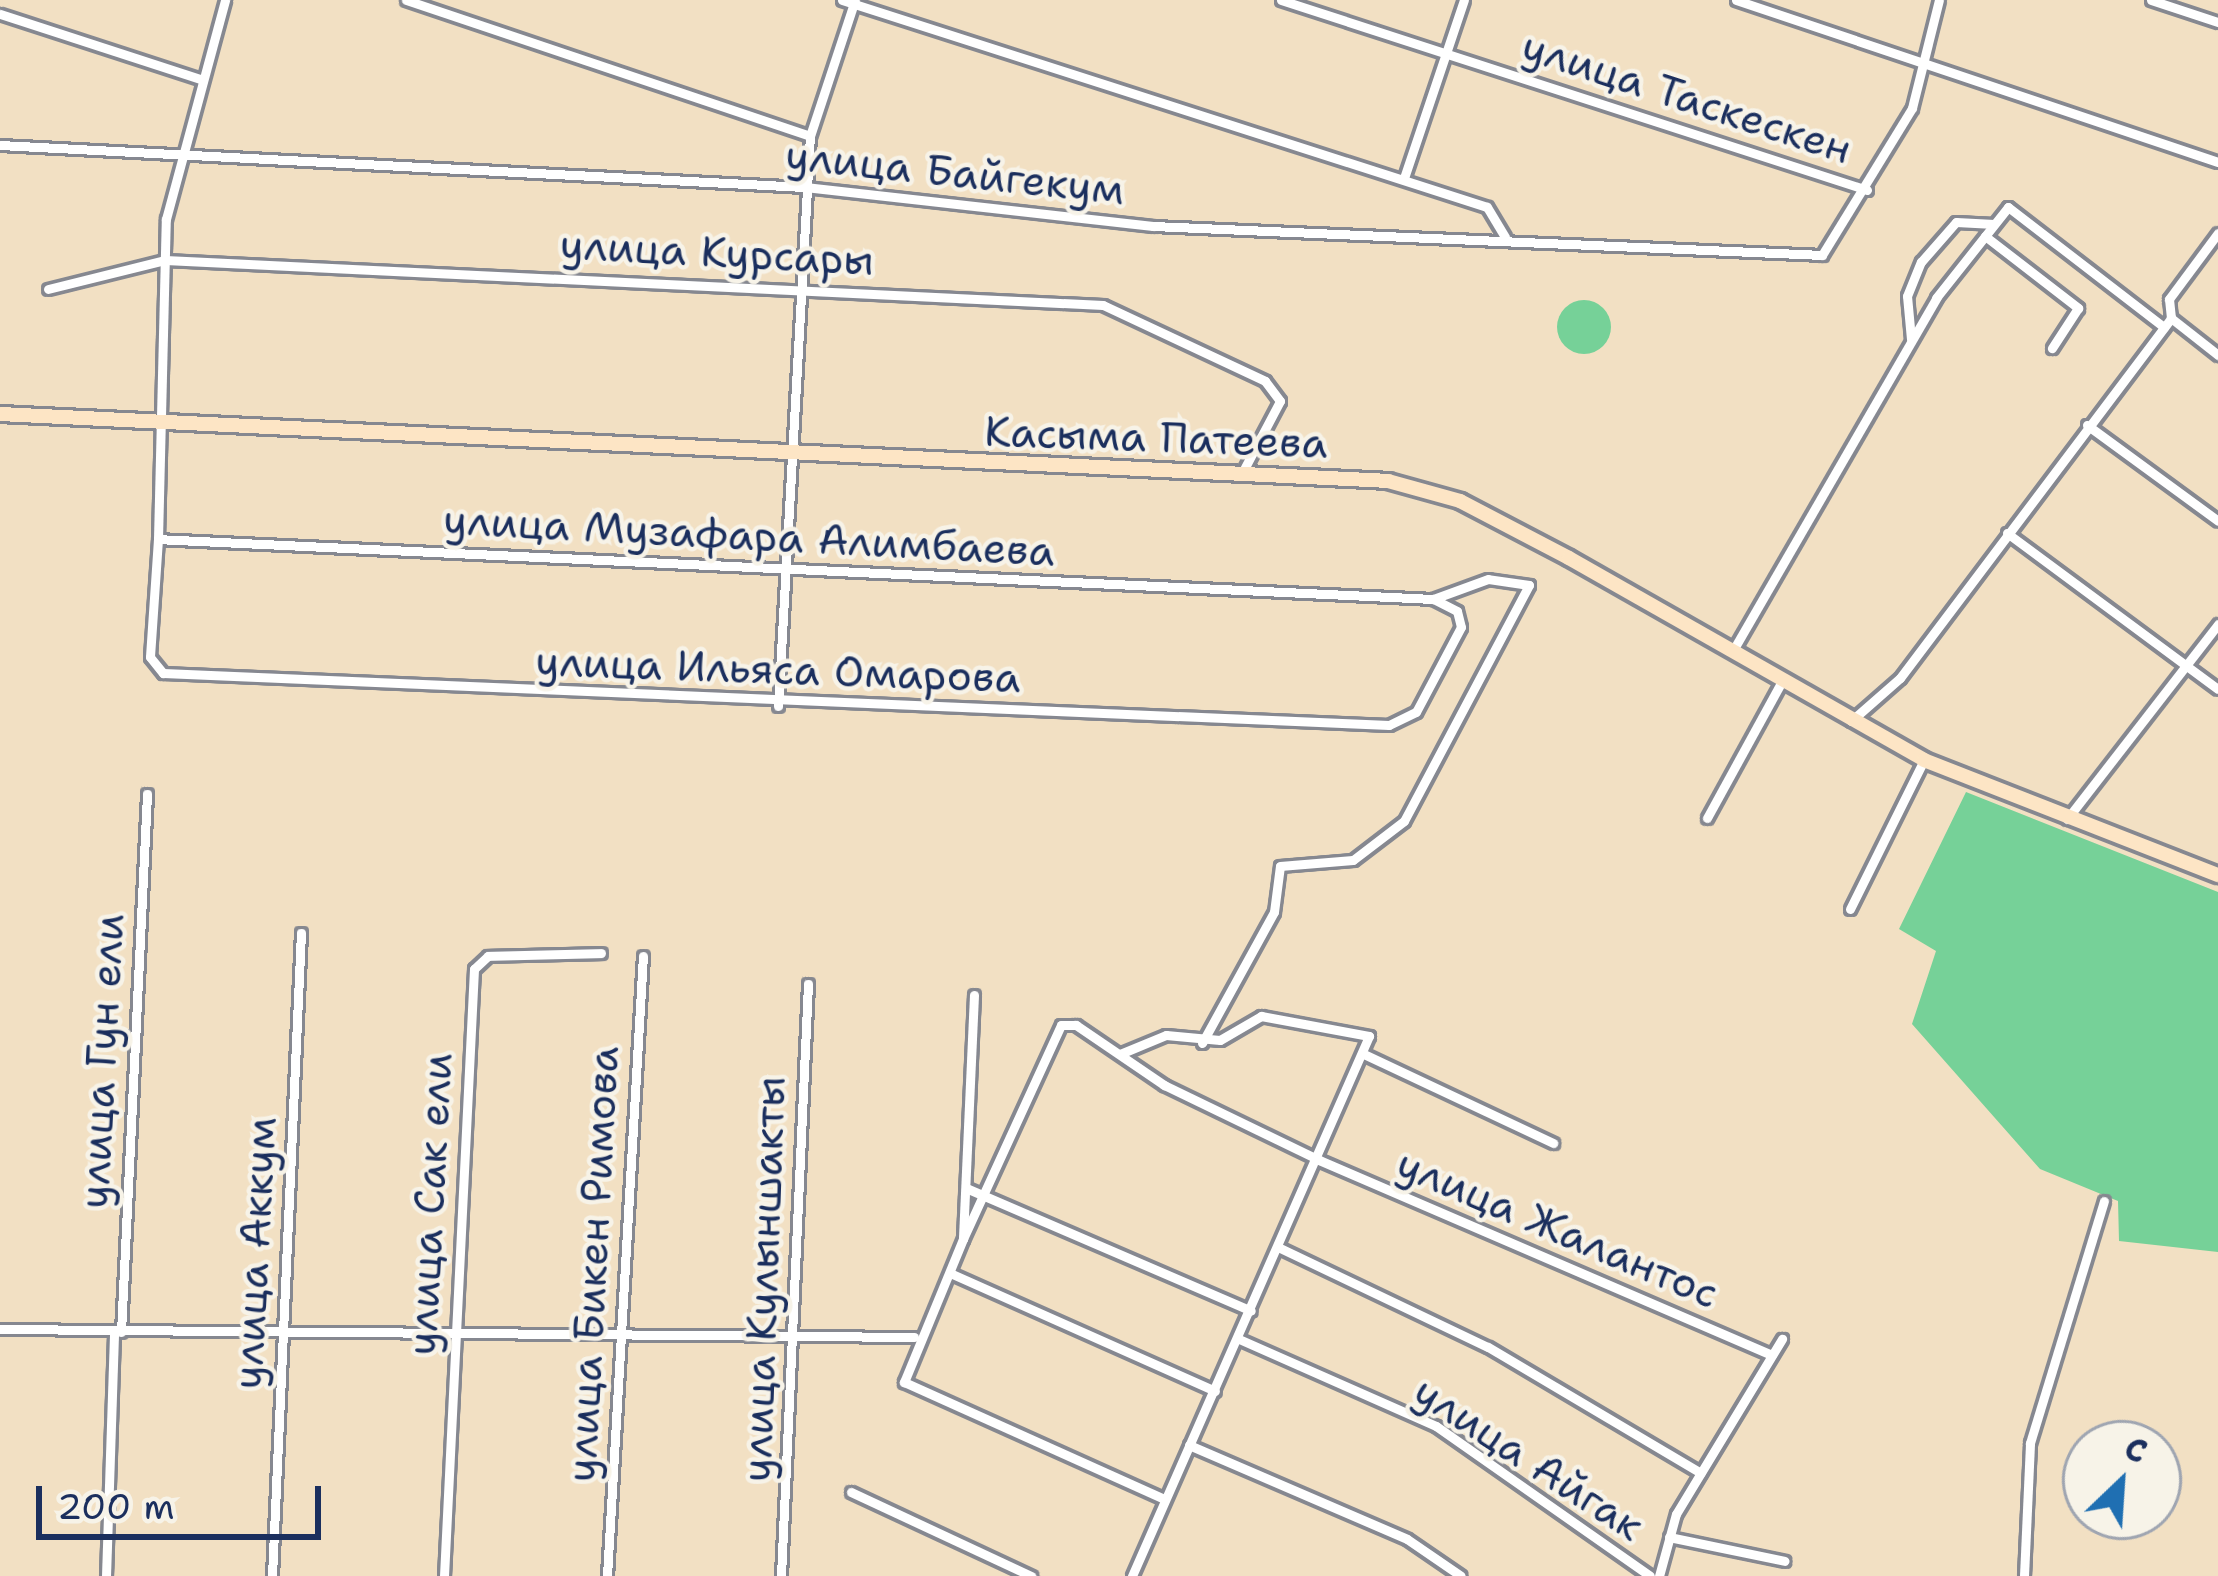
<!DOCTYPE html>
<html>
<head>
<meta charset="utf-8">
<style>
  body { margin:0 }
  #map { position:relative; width:2218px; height:1576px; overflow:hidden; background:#f2e0c3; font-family:"Shantell Sans",sans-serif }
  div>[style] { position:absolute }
  .green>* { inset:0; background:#76d198 }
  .round { border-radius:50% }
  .roads { filter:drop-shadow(3px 0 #868890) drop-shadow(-3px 0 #868890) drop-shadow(0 3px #868890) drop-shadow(0 -3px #868890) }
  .minor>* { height:9px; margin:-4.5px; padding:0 4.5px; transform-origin:4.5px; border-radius:4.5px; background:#fff }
  .secondary>* { height:14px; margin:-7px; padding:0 7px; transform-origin:7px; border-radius:7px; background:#fde5c5 }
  span { translate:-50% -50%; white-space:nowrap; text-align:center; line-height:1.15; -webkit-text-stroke:9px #f7f3e8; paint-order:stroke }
  .street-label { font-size:42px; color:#1b2f5e }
  .north { position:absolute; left:2062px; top:1420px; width:120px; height:120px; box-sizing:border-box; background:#f7f3e8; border:3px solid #9fa5b1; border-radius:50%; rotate:25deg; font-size:33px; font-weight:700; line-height:48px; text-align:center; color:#1b2f5e }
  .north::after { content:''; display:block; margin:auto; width:42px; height:54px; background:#1f6fb2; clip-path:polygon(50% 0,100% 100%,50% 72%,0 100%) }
  .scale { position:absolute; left:36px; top:1486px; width:285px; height:54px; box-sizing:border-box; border:6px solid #1b2f5e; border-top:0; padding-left:15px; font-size:36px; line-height:42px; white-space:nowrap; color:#1b2f5e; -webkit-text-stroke:9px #f7f3e8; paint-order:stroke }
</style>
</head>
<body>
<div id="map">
  <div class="green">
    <i class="round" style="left:1557px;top:300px;width:54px;height:54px"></i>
    <i style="clip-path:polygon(1966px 792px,2218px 892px,2218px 1252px,2119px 1241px,2118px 1201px,2040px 1169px,1912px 1024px,1936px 951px,1899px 929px)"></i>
  </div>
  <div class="roads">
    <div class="minor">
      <i style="left:406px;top:0;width:426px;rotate:18.6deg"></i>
      <i style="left:842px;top:0;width:677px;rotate:17.79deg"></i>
      <i style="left:1487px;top:207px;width:35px;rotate:59deg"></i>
      <i style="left:1281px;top:0;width:616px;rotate:17.96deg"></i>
      <i style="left:1736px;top:0;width:508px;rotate:18.58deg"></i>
      <i style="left:2151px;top:0;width:71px;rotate:18.2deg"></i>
      <i style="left:0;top:14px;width:210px;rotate:18deg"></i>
      <i style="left:0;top:145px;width:806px;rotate:2.99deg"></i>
      <i style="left:805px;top:187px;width:350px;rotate:6.4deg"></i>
      <i style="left:1153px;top:226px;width:670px;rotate:2.48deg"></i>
      <i style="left:1822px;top:255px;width:172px;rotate:-58.5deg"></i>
      <i style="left:1912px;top:108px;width:111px;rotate:-76deg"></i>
      <i style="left:1404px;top:178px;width:188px;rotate:-71.4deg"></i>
      <i style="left:1985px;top:236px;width:118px;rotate:37.7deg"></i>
      <i style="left:2078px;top:308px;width:48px;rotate:123deg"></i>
      <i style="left:48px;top:289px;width:121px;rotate:-13.9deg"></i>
      <i style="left:165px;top:260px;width:939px;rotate:2.75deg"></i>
      <i style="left:1103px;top:305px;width:179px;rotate:25.1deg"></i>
      <i style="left:1265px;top:381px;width:25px;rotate:53deg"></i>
      <i style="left:1280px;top:401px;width:81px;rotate:117.8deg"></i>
      <i style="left:2171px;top:318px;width:60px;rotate:38.2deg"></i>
      <i style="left:1911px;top:339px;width:43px;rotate:-95.3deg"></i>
      <i style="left:1907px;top:296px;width:37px;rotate:-68deg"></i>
      <i style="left:1921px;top:262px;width:53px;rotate:-48.8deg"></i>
      <i style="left:1956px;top:222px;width:38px;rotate:3deg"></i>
      <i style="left:2087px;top:425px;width:162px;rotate:36.2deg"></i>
      <i style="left:2007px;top:533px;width:262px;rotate:36.5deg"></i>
      <i style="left:158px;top:539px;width:118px;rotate:93.9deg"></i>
      <i style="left:150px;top:657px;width:21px;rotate:51deg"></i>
      <i style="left:163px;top:673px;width:1227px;rotate:2.43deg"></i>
      <i style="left:1389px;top:725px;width:30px;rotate:-26deg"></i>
      <i style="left:1416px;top:712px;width:96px;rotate:-62.1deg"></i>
      <i style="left:1461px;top:627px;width:16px;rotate:-104deg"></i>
      <i style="left:1457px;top:611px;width:27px;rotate:-153deg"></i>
      <i style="left:1433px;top:599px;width:1276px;rotate:-177.31deg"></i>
      <i style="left:158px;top:539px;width:320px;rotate:-88.6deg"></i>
      <i style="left:166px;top:219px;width:227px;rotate:-74.9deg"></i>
      <i style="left:1732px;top:652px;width:409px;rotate:-60deg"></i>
      <i style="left:1936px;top:298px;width:116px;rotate:-51.6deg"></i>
      <i style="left:2008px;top:207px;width:197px;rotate:37.6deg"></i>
      <i style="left:778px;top:706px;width:571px;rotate:-86.79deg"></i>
      <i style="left:810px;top:136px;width:143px;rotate:-71.7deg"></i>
      <i style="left:1851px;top:721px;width:65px;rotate:-41.3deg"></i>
      <i style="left:1900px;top:678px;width:451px;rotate:-53deg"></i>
      <i style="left:2171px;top:318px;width:19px;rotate:-96deg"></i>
      <i style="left:2169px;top:299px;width:82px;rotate:-53.4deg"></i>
      <i style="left:1707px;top:818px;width:156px;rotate:-61.3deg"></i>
      <i style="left:2067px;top:819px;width:247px;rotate:-52.2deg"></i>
      <i style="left:1850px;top:909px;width:166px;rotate:-63.6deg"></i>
      <i style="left:974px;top:995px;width:244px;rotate:92.6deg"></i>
      <i style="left:963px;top:1239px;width:155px;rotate:112.4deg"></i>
      <i style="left:904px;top:1382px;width:283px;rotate:24.2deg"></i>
      <i style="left:1202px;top:1043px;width:149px;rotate:-61.2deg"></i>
      <i style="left:1274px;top:912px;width:46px;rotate:-82.6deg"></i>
      <i style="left:1280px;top:866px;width:73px;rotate:-4.7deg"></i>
      <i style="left:1353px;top:860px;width:64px;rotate:-37.4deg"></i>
      <i style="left:1404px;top:821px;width:267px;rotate:-62.1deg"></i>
      <i style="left:1529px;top:585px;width:41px;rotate:-171.7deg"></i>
      <i style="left:1488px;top:579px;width:59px;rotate:160deg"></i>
      <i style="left:1120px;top:1054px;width:50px;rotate:-22.4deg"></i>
      <i style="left:1166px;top:1035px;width:54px;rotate:5.3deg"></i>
      <i style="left:1220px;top:1040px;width:48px;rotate:-30.3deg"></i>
      <i style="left:1261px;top:1016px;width:110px;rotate:10.5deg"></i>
      <i style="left:1369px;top:1036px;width:590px;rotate:113.7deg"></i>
      <i style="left:1366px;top:1055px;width:207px;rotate:25.2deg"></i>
      <i style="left:966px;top:1188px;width:310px;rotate:23.3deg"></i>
      <i style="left:963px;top:1239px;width:235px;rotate:-65.4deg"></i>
      <i style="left:1061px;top:1025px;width:15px"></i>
      <i style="left:1076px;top:1025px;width:107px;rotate:34.3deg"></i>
      <i style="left:1164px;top:1085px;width:172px;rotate:25.8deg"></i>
      <i style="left:1319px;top:1160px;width:493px;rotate:23.3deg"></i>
      <i style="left:1280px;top:1248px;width:230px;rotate:25.5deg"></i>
      <i style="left:1488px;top:1347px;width:247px;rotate:30.6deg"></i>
      <i style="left:950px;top:1273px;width:290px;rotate:24deg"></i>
      <i style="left:0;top:1329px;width:914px;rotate:0.5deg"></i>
      <i style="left:121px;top:1332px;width:539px;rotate:-87.23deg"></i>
      <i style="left:1239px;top:1339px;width:215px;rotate:23.8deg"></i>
      <i style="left:1436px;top:1426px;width:261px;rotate:35deg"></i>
      <i style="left:1189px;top:1445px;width:237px;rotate:23.3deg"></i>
      <i style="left:1407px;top:1539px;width:65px;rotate:34.4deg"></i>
      <i style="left:851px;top:1492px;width:199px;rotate:25deg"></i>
      <i style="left:1669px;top:1537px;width:118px;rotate:11.7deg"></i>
      <i style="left:106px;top:1576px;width:244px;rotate:-88.1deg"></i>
      <i style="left:272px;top:1576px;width:644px;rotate:-87.42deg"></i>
      <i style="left:444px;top:1576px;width:608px;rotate:-87.17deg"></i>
      <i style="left:474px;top:969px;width:19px;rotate:-43deg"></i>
      <i style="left:488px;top:956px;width:113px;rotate:-1.5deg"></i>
      <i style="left:607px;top:1576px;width:621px;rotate:-86.68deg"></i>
      <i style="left:781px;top:1576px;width:593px;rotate:-87.39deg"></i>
      <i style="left:1659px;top:1576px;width:64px;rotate:-74.7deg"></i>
      <i style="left:1676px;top:1514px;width:205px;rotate:-58.8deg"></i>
      <i style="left:2024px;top:1576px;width:133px;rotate:-87.4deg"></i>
      <i style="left:2030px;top:1443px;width:253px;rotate:-73deg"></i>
    </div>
    <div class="secondary">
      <i style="left:0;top:414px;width:1390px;rotate:2.76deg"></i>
      <i style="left:1388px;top:481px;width:75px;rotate:15.5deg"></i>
      <i style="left:1460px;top:501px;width:123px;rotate:27.6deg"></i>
      <i style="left:1569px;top:558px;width:408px;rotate:29.6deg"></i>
      <i style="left:1924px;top:760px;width:316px;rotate:21.4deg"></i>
    </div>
  </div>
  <div class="street-label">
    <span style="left:1687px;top:97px;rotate:18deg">улица Таскескен</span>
    <span style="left:955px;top:172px;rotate:6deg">улица Байгекум</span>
    <span style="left:717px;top:252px;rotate:3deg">улица Курсары</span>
    <span style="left:1156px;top:437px;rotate:2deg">Касыма Патеева</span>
    <span style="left:749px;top:535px;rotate:3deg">улица Музафара Алимбаева</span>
    <span style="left:778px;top:669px;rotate:2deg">улица Ильяса Омарова</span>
    <span style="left:101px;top:1061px;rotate:-87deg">улица Гун ели</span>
    <span style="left:429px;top:1204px;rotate:-87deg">улица Сак ели</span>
    <span style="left:1558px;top:1228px;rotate:23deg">улица Жалантос</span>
    <span style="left:254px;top:1253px;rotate:-87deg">улица Аккум</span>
    <span style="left:592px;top:1264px;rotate:-87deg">улица Бикен Римова</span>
    <span style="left:763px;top:1279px;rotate:-88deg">улица Кулыншакты</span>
    <span style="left:1529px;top:1458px;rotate:33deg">улица Айгак</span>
  </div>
  <div class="north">С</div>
  <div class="scale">200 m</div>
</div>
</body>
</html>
